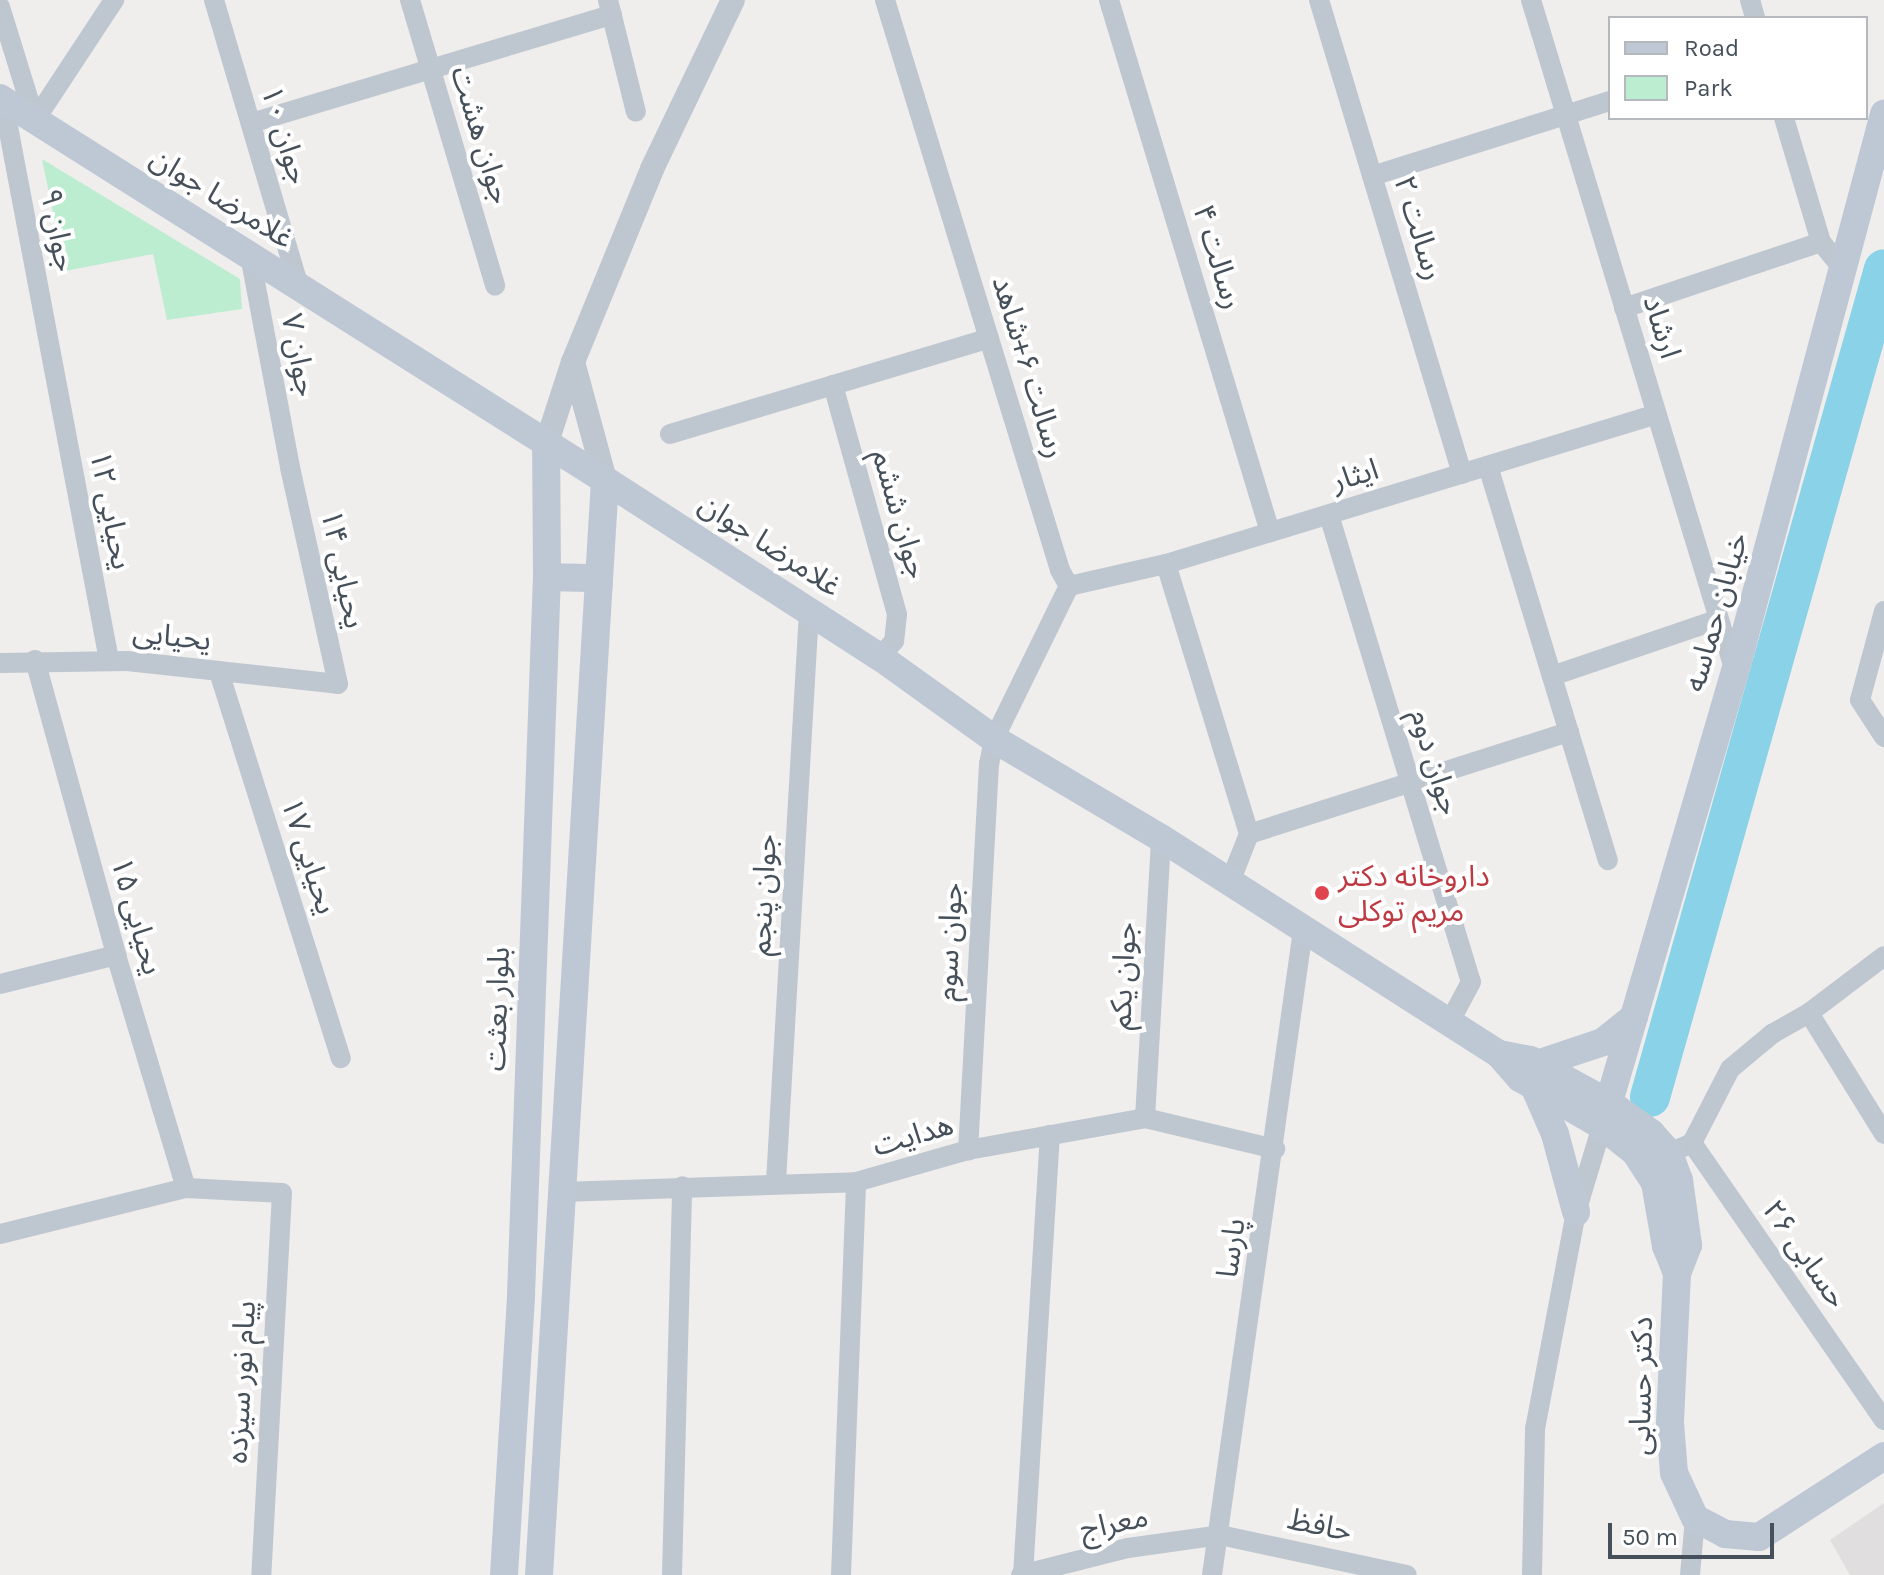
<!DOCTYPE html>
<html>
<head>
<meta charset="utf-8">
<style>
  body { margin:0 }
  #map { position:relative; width:1884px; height:1575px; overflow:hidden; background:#f0eded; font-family:Karla,"Noto Sans Arabic",sans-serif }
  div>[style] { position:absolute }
  .education>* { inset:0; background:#e1dedf }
  .green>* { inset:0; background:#bcedd0 }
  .river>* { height:40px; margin:-20px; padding:0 20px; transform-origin:20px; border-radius:20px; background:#8ad2e8 }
  .minor>* { height:20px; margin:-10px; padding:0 10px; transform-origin:10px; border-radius:10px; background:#bec7cf }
  .tertiary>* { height:24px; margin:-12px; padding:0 12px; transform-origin:12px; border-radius:12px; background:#bec7cf }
  .secondary>* { height:28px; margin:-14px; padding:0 14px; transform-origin:14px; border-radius:14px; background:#bec8d4 }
  .dots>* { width:22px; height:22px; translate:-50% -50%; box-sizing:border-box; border:4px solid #fff; border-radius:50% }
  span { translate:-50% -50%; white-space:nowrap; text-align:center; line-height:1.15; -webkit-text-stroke:8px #fff; paint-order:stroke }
  .street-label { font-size:30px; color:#46505a }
  .health-label { font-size:30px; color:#be3a42 }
  .left { translate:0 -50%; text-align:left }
  .legend { position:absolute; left:1608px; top:16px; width:260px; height:104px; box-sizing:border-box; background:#fff; border:2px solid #b5b9bd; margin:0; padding:10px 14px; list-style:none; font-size:24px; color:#46505a }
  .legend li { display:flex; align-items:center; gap:16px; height:40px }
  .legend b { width:40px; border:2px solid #b5b9bd }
  .scale { position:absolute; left:1608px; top:1523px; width:166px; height:36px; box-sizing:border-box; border:4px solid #46505a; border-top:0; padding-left:10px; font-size:24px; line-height:28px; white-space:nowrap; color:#46505a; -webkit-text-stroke:6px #fff; paint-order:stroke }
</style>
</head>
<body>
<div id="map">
  <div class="education">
    <i style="clip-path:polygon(1884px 1503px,1884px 1575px,1850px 1575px,1830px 1540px)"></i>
  </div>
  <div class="green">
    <i style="clip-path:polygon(42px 159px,240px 279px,242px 309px,167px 320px,153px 254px,65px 271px)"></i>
  </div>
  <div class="river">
    <i style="left:1650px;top:1097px;width:860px;rotate:-74.22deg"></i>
  </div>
  <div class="minor">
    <i style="left:214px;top:0;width:299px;rotate:73.5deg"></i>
    <i style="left:410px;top:0;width:298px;rotate:73.4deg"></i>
    <i style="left:608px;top:0;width:115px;rotate:76deg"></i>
    <i style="left:885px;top:0;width:596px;rotate:72.93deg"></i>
    <i style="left:1060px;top:570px;width:18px;rotate:61deg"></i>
    <i style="left:1069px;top:586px;width:170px;rotate:116.1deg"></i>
    <i style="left:994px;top:739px;width:25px;rotate:101deg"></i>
    <i style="left:989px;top:764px;width:387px;rotate:93.1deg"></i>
    <i style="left:1109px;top:0;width:556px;rotate:73.16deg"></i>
    <i style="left:1319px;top:0;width:495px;rotate:73.2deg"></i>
    <i style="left:1531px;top:0;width:702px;rotate:73.11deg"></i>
    <i style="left:1750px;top:0;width:19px;rotate:74deg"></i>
    <i style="left:0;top:7px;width:118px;rotate:72.8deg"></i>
    <i style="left:3px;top:100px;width:570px;rotate:79.28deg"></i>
    <i style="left:1784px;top:118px;width:129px;rotate:73.4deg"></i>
    <i style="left:1821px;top:242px;width:38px;rotate:51deg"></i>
    <i style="left:35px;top:120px;width:144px;rotate:-56.6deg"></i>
    <i style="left:251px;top:123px;width:377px;rotate:-16.7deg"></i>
    <i style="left:1372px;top:176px;width:250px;rotate:-17.5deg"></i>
    <i style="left:1624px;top:308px;width:208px;rotate:-18.5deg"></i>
    <i style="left:833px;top:385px;width:238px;rotate:74.4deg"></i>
    <i style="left:897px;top:614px;width:27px;rotate:96deg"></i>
    <i style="left:894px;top:641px;width:21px;rotate:131deg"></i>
    <i style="left:670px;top:434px;width:333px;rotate:-16.7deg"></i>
    <i style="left:1488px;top:466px;width:412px;rotate:73.1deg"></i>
    <i style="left:1329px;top:515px;width:488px;rotate:73.1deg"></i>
    <i style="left:1471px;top:982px;width:47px;rotate:118.2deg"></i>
    <i style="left:1166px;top:564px;width:282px;rotate:72.9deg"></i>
    <i style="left:1069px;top:586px;width:99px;rotate:-12.8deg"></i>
    <i style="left:1166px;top:564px;width:513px;rotate:-16.99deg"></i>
    <i style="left:1884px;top:611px;width:92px;rotate:105.1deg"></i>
    <i style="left:1860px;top:700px;width:44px;rotate:57deg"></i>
    <i style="left:35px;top:660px;width:306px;rotate:74.6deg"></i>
    <i style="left:116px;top:955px;width:243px;rotate:73.3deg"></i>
    <i style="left:0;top:663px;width:127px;rotate:-0.9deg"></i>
    <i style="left:127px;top:661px;width:212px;rotate:6.2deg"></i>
    <i style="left:338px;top:684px;width:222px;rotate:-102.5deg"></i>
    <i style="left:290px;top:467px;width:216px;rotate:-100.7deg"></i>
    <i style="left:219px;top:672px;width:405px;rotate:72.5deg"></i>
    <i style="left:1552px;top:676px;width:176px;rotate:-18.8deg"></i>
    <i style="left:1249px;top:834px;width:336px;rotate:-17.7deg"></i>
    <i style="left:1230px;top:882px;width:52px;rotate:-68.4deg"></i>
    <i style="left:0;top:984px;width:120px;rotate:-14deg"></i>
    <i style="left:1809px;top:1013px;width:142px;rotate:58.2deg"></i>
    <i style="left:1145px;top:1118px;width:280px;rotate:-86.7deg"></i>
    <i style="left:1692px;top:1143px;width:83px;rotate:-62.8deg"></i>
    <i style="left:1730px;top:1069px;width:55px;rotate:-39.8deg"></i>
    <i style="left:1772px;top:1034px;width:43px;rotate:-29.6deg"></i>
    <i style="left:1809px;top:1013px;width:94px;rotate:-37.2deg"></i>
    <i style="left:1669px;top:1153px;width:25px;rotate:-23deg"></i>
    <i style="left:1692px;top:1143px;width:337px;rotate:55.3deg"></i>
    <i style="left:776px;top:1182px;width:572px;rotate:-86.69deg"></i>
    <i style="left:562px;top:1192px;width:294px;rotate:-1.9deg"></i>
    <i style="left:856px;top:1182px;width:116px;rotate:-15.9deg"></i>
    <i style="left:968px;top:1150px;width:180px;rotate:-10.2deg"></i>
    <i style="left:1145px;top:1118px;width:134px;rotate:13.4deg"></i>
    <i style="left:0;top:1234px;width:192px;rotate:-13.9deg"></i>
    <i style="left:186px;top:1188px;width:96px;rotate:3deg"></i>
    <i style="left:282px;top:1193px;width:383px;rotate:93.1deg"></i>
    <i style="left:672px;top:1575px;width:389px;rotate:-88.5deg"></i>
    <i style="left:841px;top:1575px;width:393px;rotate:-87.8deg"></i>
    <i style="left:1021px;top:1575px;width:110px;rotate:-14.2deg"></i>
    <i style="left:1128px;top:1548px;width:93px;rotate:-8deg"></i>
    <i style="left:1220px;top:1535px;width:191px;rotate:12.1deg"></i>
    <i style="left:1023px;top:1575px;width:441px;rotate:-86.5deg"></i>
    <i style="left:1212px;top:1575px;width:651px;rotate:-81.97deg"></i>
    <i style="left:1532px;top:1575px;width:146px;rotate:-88.8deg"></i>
    <i style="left:1535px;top:1429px;width:221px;rotate:-79.3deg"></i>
    <i style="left:1576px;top:1212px;width:90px;rotate:-73.2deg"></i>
    <i style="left:1690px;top:1575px;width:57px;rotate:-85deg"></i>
  </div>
  <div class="tertiary">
    <i style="left:573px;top:362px;width:122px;rotate:74.8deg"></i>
    <i style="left:546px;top:445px;width:87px;rotate:-72deg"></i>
    <i style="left:573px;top:362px;width:209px;rotate:-67.7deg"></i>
    <i style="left:652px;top:169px;width:187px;rotate:-64.4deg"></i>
  </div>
  <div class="secondary">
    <i style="left:0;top:98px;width:716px;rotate:32.27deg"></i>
    <i style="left:605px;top:480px;width:327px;rotate:32.8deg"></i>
    <i style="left:880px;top:657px;width:140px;rotate:35.7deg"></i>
    <i style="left:994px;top:739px;width:194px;rotate:30.7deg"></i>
    <i style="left:1161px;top:838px;width:401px;rotate:32.6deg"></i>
    <i style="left:1499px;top:1054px;width:32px;rotate:49deg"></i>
    <i style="left:1520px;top:1078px;width:95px;rotate:30.3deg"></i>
    <i style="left:1602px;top:1126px;width:42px;rotate:38.2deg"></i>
    <i style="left:1635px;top:1152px;width:37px;rotate:57deg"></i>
    <i style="left:1655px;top:1183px;width:64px;rotate:80.1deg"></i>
    <i style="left:1666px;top:1246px;width:29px;rotate:68deg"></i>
    <i style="left:547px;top:577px;width:41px;rotate:1.4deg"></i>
    <i style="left:588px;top:578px;width:12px;rotate:24deg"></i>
    <i style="left:1499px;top:1054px;width:32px;rotate:11deg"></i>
    <i style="left:1530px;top:1060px;width:90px;rotate:28.6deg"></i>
    <i style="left:1609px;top:1103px;width:52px;rotate:35.5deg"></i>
    <i style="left:1651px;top:1133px;width:27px;rotate:48deg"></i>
    <i style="left:1669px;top:1153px;width:29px;rotate:70deg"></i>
    <i style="left:1679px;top:1180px;width:66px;rotate:82.1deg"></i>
    <i style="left:1688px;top:1245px;width:30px;rotate:111deg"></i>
    <i style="left:1677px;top:1273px;width:150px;rotate:92.7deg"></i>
    <i style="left:1670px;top:1423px;width:50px;rotate:85.4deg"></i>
    <i style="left:1674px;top:1473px;width:50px;rotate:65deg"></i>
    <i style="left:1695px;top:1518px;width:34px;rotate:28deg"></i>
    <i style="left:1725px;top:1534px;width:34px;rotate:5deg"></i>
    <i style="left:1759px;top:1537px;width:149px;rotate:-32.9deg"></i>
    <i style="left:1537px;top:1064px;width:70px;rotate:-18.4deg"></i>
    <i style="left:1603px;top:1042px;width:40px;rotate:-39deg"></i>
    <i style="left:1534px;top:1086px;width:52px;rotate:66.4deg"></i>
    <i style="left:1555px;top:1134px;width:81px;rotate:74.9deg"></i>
    <i style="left:1602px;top:1126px;width:473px;rotate:-73.7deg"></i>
    <i style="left:1735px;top:672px;width:578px;rotate:-75.05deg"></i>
    <i style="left:504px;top:1575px;width:281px;rotate:-86.5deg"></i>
    <i style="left:521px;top:1295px;width:718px;rotate:-87.93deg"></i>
    <i style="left:547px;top:577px;width:132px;rotate:-90.4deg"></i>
    <i style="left:539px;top:1575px;width:1097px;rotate:-86.55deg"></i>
  </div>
  <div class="dots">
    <i style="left:1322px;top:893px;background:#e0444e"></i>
  </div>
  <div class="street-label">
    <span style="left:285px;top:135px;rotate:73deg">جوان ۱۰</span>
    <span style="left:481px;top:135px;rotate:73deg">جوان هشت</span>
    <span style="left:222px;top:198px;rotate:32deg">غلامرضا جوان</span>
    <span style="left:1419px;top:228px;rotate:73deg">رسالت ۲</span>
    <span style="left:58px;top:230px;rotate:79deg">جوان ۹</span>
    <span style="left:1218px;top:257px;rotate:73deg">رسالت ۴</span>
    <span style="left:1662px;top:327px;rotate:73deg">ارشاد</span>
    <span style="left:299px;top:355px;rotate:79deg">جوان ۷</span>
    <span style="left:1029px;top:367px;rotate:73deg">رسالت ۶+شاهد</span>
    <span style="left:1355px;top:475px;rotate:-17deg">ایثار</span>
    <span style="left:111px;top:510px;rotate:79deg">یحیایی ۱۲</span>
    <span style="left:900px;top:514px;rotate:74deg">جوان ششم</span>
    <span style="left:770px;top:545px;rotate:33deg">غلامرضا جوان</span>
    <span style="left:343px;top:569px;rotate:78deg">یحیایی ۱۴</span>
    <span style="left:1716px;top:612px;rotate:-74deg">خیابان حماسه</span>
    <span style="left:172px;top:636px;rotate:6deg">یحیایی</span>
    <span style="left:1435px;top:762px;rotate:73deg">جوان دوم</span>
    <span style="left:309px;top:856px;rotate:72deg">یحیایی ۱۷</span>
    <span style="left:763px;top:895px;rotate:-87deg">جوان پنجم</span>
    <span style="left:137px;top:916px;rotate:74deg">یحیایی ۱۵</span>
    <span style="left:949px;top:942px;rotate:-87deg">جوان سوم</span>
    <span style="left:1123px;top:976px;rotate:-87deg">جوان یکم</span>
    <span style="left:497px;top:1009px;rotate:-88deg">بلوار بعثت</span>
    <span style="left:913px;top:1135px;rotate:-16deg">هدایت</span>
    <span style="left:1231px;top:1248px;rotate:-82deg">پارسا</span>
    <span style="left:1805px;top:1254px;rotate:55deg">حسابی ۲۶</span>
    <span style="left:241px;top:1382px;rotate:-87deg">پیام نور سیزده</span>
    <span style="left:1641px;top:1386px;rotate:-89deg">دکتر حسابی</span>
    <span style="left:1114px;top:1523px;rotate:-12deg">معراج</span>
    <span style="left:1320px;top:1525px;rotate:12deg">حافظ</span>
  </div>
  <div class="health-label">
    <span class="left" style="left:1338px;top:893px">داروخانه دکتر<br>مریم توکلی</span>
  </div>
  <ul class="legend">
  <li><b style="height:10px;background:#bec8d4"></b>Road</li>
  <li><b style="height:22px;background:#bcedd0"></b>Park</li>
  </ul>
  <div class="scale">50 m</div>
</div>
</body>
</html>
